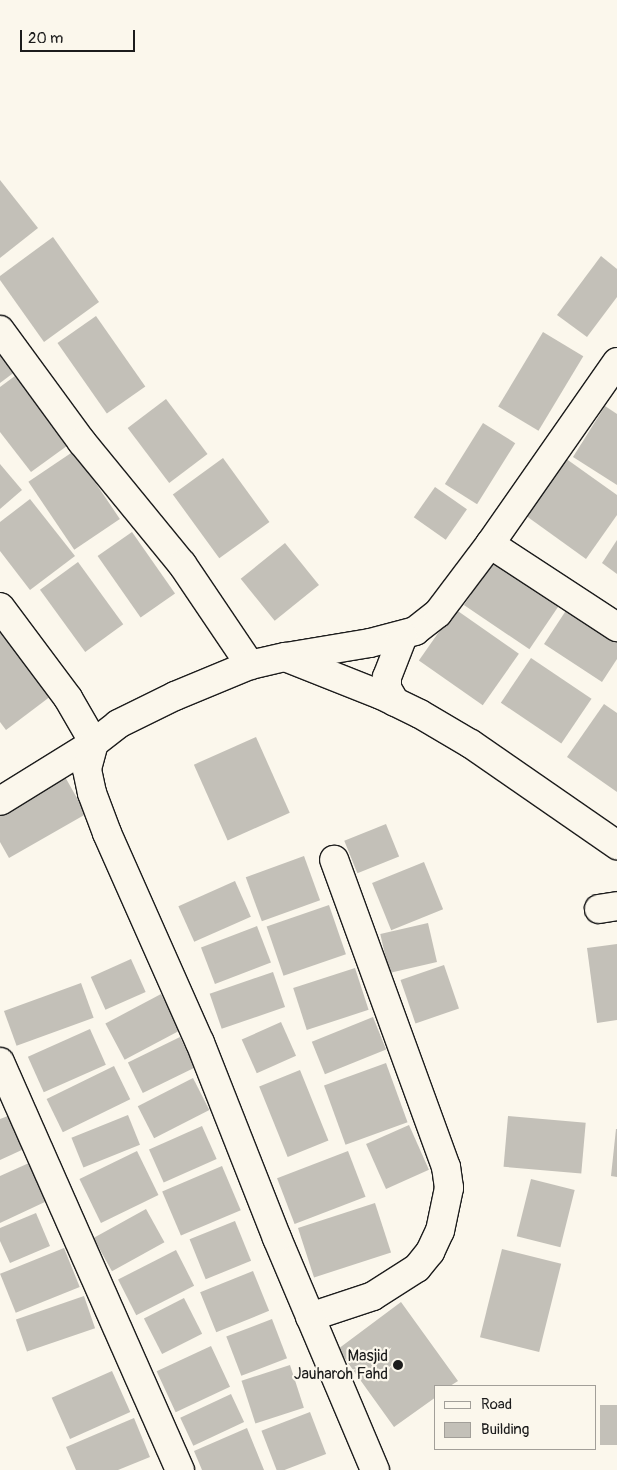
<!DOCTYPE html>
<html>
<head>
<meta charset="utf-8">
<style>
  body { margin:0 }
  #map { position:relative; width:617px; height:1470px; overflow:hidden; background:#fbf7ec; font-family:Pangolin,sans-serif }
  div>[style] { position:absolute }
  .building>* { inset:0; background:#c3c0b8; transform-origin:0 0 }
  .roads { filter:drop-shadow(1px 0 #1c1c1c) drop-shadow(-1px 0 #1c1c1c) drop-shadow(0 1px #1c1c1c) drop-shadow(0 -1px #1c1c1c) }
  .minor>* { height:28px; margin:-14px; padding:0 14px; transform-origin:14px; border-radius:14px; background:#fbf7ec }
  .dots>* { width:14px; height:14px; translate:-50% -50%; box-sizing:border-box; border:2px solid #fbf7ec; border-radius:50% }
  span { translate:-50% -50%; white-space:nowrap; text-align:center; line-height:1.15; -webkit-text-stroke:4.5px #fbf7ec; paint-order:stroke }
  .poi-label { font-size:16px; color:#1c1c1c }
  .right { translate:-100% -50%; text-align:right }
  .legend { position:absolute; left:434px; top:1385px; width:162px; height:65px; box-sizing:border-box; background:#fbf7ec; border:1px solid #a29f99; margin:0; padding:6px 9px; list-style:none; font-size:15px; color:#1c1c1c }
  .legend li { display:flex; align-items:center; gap:10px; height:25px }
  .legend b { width:25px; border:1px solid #a29f99 }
  .scale { position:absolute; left:20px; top:30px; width:115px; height:22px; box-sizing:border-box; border:2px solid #1c1c1c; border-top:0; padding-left:6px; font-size:15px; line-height:18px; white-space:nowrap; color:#1c1c1c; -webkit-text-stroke:4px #fbf7ec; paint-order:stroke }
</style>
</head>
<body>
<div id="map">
  <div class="building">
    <i style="clip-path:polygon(0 180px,38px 228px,0 258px)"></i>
    <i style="clip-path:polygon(53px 237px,99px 302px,44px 342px,0 280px,0 276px)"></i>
    <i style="clip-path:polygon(601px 256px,617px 269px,617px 297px,587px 337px,557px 315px)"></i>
    <i style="left:96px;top:316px;width:86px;height:47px;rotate:55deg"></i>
    <i style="left:543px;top:332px;width:47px;height:87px;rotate:31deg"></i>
    <i style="clip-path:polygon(0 349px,16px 371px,0 383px)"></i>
    <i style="clip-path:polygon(19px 373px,71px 443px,31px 472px,0 432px,0 387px)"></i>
    <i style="left:166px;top:399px;width:69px;height:48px;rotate:53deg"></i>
    <i style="clip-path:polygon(605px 406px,617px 414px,617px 485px,573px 457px)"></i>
    <i style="left:483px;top:423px;width:38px;height:72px;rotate:32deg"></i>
    <i style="left:74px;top:451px;width:82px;height:55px;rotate:56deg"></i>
    <i style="clip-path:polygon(558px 453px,617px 495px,617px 515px,586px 559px,518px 510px)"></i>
    <i style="left:223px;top:458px;width:79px;height:62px;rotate:54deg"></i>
    <i style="clip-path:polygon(0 464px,22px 490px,0 509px)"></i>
    <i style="left:435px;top:487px;width:39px;height:37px;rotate:35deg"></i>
    <i style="clip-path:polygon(30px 499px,75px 556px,30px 590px,0 551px,0 522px)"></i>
    <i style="left:132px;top:532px;width:75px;height:42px;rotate:55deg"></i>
    <i style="clip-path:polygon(617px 540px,617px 574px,602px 563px)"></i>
    <i style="left:285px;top:543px;width:54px;height:57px;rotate:51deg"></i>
    <i style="left:78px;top:562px;width:77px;height:47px;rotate:54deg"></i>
    <i style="left:493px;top:562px;width:79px;height:52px;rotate:34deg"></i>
    <i style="left:455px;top:609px;width:78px;height:63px;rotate:35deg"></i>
    <i style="clip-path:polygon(567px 609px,617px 642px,617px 659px,602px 682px,544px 644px)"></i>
    <i style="clip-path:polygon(0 627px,51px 696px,6px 730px,0 722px)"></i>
    <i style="left:531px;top:658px;width:73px;height:54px;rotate:34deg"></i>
    <i style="clip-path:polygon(604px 704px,617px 713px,617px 792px,567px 757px)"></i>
    <i style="left:256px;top:737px;width:83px;height:68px;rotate:66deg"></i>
    <i style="clip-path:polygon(64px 775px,86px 814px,9px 858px,0 842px,0 812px)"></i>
    <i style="left:386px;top:824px;width:35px;height:45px;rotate:68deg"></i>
    <i style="left:304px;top:856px;width:47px;height:62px;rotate:70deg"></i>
    <i style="left:424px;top:862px;width:51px;height:56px;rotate:68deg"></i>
    <i style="left:235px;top:881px;width:39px;height:62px;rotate:66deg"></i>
    <i style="left:329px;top:905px;width:52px;height:66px;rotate:71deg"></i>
    <i style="left:428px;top:923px;width:40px;height:49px;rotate:77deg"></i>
    <i style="left:257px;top:926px;width:39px;height:60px;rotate:69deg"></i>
    <i style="clip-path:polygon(617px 944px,617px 1020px,597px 1023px,587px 948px)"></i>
    <i style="left:131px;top:959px;width:36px;height:44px;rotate:66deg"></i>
    <i style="left:444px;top:965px;width:46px;height:46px;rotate:71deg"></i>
    <i style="left:355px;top:968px;width:44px;height:65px;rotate:72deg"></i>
    <i style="left:273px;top:972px;width:37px;height:67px;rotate:71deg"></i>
    <i style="left:81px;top:983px;width:37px;height:82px;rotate:70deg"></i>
    <i style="left:161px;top:994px;width:41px;height:63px;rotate:62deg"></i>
    <i style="left:373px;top:1017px;width:35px;height:66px;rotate:68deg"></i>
    <i style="left:281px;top:1022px;width:37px;height:43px;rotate:66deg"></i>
    <i style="left:90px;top:1029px;width:39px;height:68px;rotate:66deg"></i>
    <i style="left:180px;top:1037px;width:34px;height:58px;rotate:64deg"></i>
    <i style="left:386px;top:1063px;width:63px;height:66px;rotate:70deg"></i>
    <i style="left:114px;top:1066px;width:37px;height:75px;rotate:64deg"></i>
    <i style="left:300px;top:1070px;width:76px;height:44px;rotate:68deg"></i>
    <i style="left:193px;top:1078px;width:36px;height:62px;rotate:63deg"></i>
    <i style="left:128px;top:1115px;width:32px;height:61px;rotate:68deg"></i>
    <i style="clip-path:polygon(8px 1116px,24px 1149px,0 1160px,0 1119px)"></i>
    <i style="left:508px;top:1116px;width:78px;height:51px;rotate:5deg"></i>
    <i style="left:409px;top:1125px;width:49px;height:47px;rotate:66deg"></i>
    <i style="left:202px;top:1126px;width:36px;height:58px;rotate:66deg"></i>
    <i style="clip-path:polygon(616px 1129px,617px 1129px,617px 1177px,611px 1176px)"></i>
    <i style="left:137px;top:1151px;width:49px;height:64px;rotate:64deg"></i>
    <i style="left:348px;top:1151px;width:49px;height:76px;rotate:69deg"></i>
    <i style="clip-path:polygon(29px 1163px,47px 1201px,0 1223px,0 1176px)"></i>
    <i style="left:222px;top:1166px;width:48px;height:65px;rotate:67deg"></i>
    <i style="left:531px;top:1179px;width:45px;height:59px;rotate:14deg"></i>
    <i style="left:375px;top:1203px;width:52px;height:81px;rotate:72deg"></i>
    <i style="left:146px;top:1209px;width:38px;height:60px;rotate:61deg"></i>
    <i style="clip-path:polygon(36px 1213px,50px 1246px,10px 1263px,0 1241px,0 1228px)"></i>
    <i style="left:235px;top:1221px;width:43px;height:49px;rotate:68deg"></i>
    <i style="left:64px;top:1248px;width:42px;height:69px;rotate:68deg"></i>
    <i style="left:502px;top:1249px;width:61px;height:91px;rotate:14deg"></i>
    <i style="left:176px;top:1250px;width:40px;height:65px;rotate:63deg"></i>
    <i style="left:253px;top:1271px;width:43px;height:57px;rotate:68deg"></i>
    <i style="left:84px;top:1296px;width:34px;height:72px;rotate:71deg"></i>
    <i style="left:184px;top:1298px;width:40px;height:45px;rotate:63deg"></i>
    <i style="clip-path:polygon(401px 1302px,458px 1381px,450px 1386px,436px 1386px,436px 1397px,394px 1427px,338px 1349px)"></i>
    <i style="left:272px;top:1319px;width:42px;height:49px;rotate:69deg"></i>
    <i style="left:211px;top:1346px;width:45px;height:60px;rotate:65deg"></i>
    <i style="left:290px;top:1365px;width:45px;height:51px;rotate:72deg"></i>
    <i style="left:112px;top:1371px;width:45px;height:66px;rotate:66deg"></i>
    <i style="left:231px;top:1394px;width:31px;height:56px;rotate:65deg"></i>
    <i style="left:600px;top:1405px;width:17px;height:40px"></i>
    <i style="left:310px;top:1412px;width:45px;height:52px;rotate:69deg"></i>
    <i style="clip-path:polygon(134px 1418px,150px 1457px,118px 1470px,76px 1470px,66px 1447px)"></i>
    <i style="clip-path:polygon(247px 1428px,264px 1470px,202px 1470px,194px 1451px)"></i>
  </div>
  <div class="roads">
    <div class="minor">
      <i style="left:0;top:330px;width:139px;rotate:53.8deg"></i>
      <i style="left:82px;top:442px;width:158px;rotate:50.7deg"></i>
      <i style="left:182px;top:564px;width:122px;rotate:56deg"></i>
      <i style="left:617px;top:362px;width:222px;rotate:124.9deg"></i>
      <i style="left:490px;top:544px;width:152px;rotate:33.2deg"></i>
      <i style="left:0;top:607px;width:114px;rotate:53.2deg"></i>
      <i style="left:68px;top:698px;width:52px;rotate:60deg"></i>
      <i style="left:94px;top:743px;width:110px;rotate:148.3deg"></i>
      <i style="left:286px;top:657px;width:85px;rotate:-9.5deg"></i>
      <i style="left:370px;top:643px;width:47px;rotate:-14.9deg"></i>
      <i style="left:415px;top:631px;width:29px;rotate:-38deg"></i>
      <i style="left:438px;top:613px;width:86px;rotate:-53deg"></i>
      <i style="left:395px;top:702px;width:16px;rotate:-120deg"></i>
      <i style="left:387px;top:688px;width:11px;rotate:-90deg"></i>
      <i style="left:387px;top:677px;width:44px;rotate:-68.7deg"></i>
      <i style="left:599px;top:909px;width:18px;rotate:-9deg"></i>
      <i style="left:0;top:1062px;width:446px;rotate:66.2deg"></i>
      <i style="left:310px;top:1317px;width:66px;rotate:-18.4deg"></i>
      <i style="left:373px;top:1296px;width:52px;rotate:-32.5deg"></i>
      <i style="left:417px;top:1268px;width:21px;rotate:-51deg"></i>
      <i style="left:430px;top:1252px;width:23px;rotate:-65deg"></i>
      <i style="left:440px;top:1231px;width:44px;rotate:-78.2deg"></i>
      <i style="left:449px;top:1188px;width:21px;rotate:-98deg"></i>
      <i style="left:446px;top:1167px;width:327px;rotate:-110deg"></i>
      <i style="left:375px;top:1470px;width:252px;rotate:-112.9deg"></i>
      <i style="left:277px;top:1238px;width:210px;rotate:-111.5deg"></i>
      <i style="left:200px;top:1043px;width:230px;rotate:-113.9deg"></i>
      <i style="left:107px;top:833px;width:43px;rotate:-110.6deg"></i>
      <i style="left:92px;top:793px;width:25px;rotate:-102deg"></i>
      <i style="left:87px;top:769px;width:27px;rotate:-75deg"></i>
      <i style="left:94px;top:743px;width:31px;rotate:-38deg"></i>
      <i style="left:118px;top:724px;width:64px;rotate:-26.2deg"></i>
      <i style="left:175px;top:696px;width:81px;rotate:-22.5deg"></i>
      <i style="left:250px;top:665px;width:36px;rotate:-13deg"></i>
      <i style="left:285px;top:657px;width:103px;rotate:21.6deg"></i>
      <i style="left:381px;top:695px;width:43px;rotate:26deg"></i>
      <i style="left:420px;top:714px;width:59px;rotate:30.5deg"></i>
      <i style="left:471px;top:744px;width:178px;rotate:34.7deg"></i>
    </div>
  </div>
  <div class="dots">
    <i style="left:398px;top:1365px;background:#1c1c1c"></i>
  </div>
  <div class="poi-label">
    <span class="right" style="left:388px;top:1365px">Masjid<br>Jauharoh Fahd</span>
  </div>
  <ul class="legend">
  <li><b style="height:6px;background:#fbf7ec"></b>Road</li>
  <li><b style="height:14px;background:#c3c0b8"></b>Building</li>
  </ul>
  <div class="scale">20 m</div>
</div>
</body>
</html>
